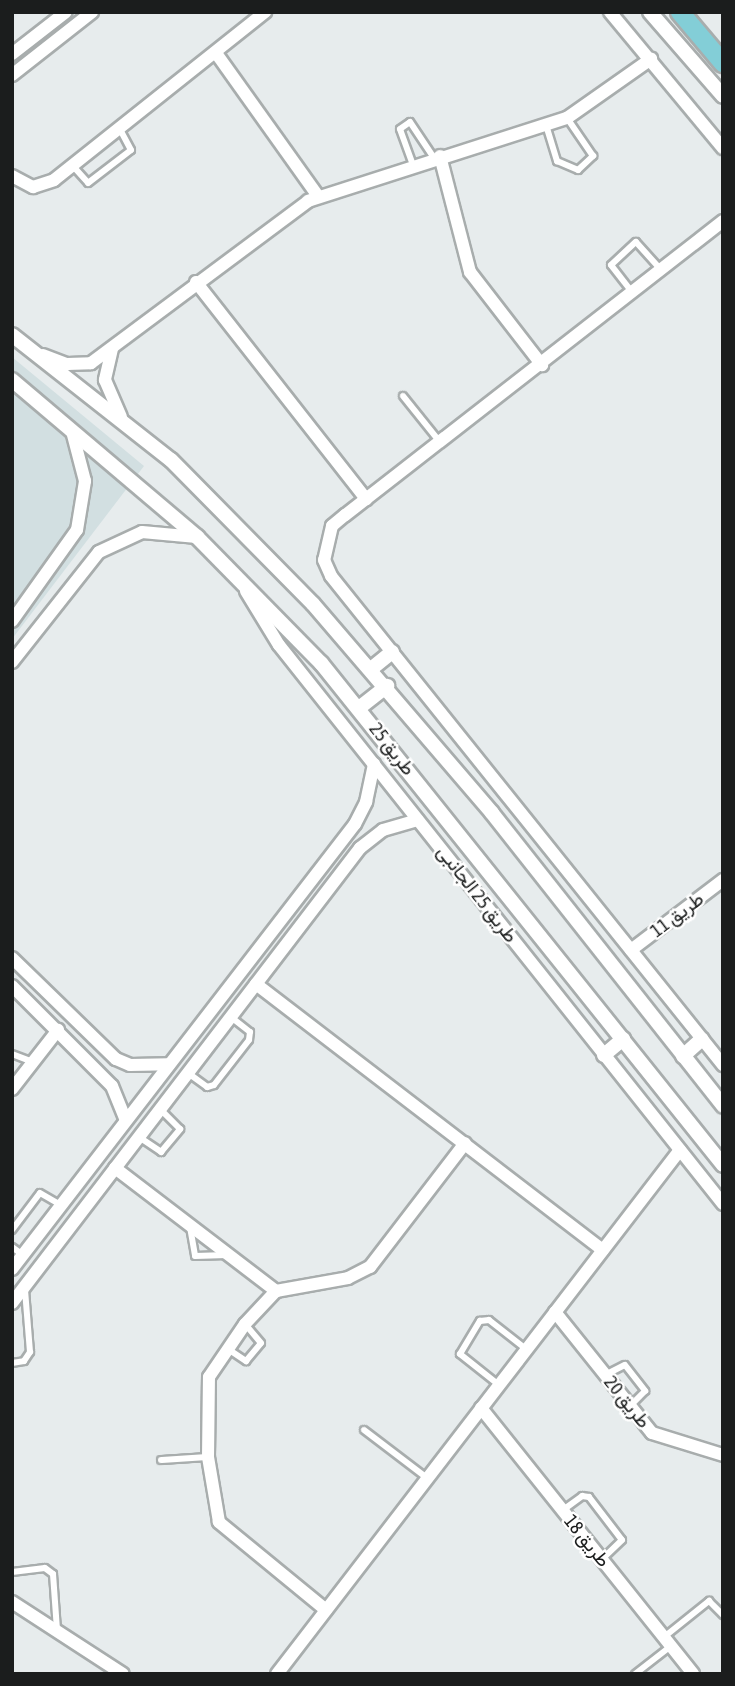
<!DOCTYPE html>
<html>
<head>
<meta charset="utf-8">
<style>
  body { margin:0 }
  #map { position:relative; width:735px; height:1686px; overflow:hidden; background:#e7eced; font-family:"Asap Condensed",Vazirmatn,sans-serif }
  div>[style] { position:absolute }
  .built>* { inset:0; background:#d2dfe1 }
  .roads { filter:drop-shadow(2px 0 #a8adad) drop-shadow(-2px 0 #a8adad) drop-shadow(0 2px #a8adad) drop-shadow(0 -2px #a8adad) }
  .service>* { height:6px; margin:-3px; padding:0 3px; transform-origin:3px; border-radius:3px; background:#fff }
  .minor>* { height:12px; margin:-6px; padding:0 6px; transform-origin:6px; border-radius:6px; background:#fff }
  .tertiary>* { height:14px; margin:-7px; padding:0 7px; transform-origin:7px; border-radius:7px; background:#fff }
  .primary>* { height:18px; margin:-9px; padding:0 9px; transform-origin:9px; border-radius:9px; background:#83ced7 }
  span { translate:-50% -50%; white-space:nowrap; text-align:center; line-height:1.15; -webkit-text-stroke:5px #fff; paint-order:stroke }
  .street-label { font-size:19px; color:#1b1d1d }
  .frame { position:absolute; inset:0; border:14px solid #1b1d1d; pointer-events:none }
</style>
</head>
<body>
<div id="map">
  <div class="built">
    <i style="clip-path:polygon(12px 357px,144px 466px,12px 639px)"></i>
  </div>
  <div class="roads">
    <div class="service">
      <i style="left:546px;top:125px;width:38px;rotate:73deg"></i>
      <i style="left:557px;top:161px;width:23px;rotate:23deg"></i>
      <i style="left:578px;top:170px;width:21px;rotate:-43deg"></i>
      <i style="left:593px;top:156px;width:46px;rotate:-124.4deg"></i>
      <i style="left:72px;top:165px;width:24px;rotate:48deg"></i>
      <i style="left:88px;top:183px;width:54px;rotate:-37.5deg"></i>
      <i style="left:131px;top:150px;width:24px;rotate:-118deg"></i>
      <i style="left:413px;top:165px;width:38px;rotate:-110deg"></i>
      <i style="left:400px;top:129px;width:12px;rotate:-35deg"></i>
      <i style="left:410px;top:122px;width:43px;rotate:56.3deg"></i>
      <i style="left:632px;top:292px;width:34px;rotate:-128deg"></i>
      <i style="left:611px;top:265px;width:34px;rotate:-43deg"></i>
      <i style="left:636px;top:242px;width:38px;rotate:48deg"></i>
      <i style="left:403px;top:396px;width:59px;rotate:51.2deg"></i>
      <i style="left:12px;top:1054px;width:22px;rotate:21deg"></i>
      <i style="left:188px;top:1073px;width:24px;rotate:36deg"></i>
      <i style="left:207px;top:1087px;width:7px;rotate:-16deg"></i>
      <i style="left:214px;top:1085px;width:57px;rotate:-52.1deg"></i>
      <i style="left:249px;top:1040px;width:8px;rotate:-83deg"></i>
      <i style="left:250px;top:1032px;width:24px;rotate:-142deg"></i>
      <i style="left:139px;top:1137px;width:27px;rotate:34deg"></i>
      <i style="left:161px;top:1152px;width:30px;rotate:-50deg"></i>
      <i style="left:180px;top:1129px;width:28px;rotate:-135deg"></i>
      <i style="left:190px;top:1227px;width:29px;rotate:80deg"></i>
      <i style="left:195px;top:1256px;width:32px;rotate:-2deg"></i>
      <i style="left:12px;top:1230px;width:46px;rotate:-52.9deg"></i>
      <i style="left:40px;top:1193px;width:24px;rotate:30deg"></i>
      <i style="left:12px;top:1247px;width:14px;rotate:36deg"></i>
      <i style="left:228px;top:1349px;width:22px;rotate:34deg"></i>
      <i style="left:246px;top:1361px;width:23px;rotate:-50deg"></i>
      <i style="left:261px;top:1343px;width:25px;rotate:-130deg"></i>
      <i style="left:12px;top:1363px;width:12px;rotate:-9deg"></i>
      <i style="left:24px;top:1361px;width:11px;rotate:-56deg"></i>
      <i style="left:30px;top:1352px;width:62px;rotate:-94.6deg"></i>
      <i style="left:605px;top:1375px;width:22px;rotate:-27deg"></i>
      <i style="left:625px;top:1365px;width:33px;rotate:52deg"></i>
      <i style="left:645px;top:1391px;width:20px;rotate:135deg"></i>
      <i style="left:499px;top:1385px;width:50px;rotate:-141.5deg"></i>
      <i style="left:460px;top:1354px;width:39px;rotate:-59deg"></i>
      <i style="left:480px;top:1321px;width:9px;rotate:-6deg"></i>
      <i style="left:489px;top:1320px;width:47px;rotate:38.1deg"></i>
      <i style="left:364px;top:1430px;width:79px;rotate:37.3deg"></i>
      <i style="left:161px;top:1460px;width:47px;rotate:-3.7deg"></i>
      <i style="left:563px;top:1510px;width:24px;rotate:-36deg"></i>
      <i style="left:582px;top:1496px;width:7px;rotate:8deg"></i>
      <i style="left:589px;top:1497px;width:54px;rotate:52.5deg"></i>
      <i style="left:622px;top:1540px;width:28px;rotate:136deg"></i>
      <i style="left:12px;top:1572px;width:33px;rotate:-7deg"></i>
      <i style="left:45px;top:1568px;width:10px;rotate:37deg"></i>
      <i style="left:53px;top:1574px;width:56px;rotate:85.9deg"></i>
      <i style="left:664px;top:1637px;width:58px;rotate:-38.7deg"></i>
      <i style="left:709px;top:1601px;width:20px;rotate:45deg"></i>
      <i style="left:635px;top:1674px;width:46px;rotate:-37.9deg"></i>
    </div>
    <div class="minor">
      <i style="left:610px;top:12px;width:177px;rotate:50.3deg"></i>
      <i style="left:216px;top:53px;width:176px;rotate:54.5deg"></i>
      <i style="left:12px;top:54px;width:68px;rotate:-37.9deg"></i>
      <i style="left:12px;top:75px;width:102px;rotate:-38.2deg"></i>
      <i style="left:440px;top:156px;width:120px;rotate:75.5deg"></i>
      <i style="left:470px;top:272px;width:118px;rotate:52.3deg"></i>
      <i style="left:12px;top:176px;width:24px;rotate:28deg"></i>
      <i style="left:33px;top:187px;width:22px;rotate:-18deg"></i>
      <i style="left:54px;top:180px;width:270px;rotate:-38.5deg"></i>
      <i style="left:723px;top:221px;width:479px;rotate:142.1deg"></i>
      <i style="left:345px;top:515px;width:17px;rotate:140deg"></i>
      <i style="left:332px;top:526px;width:35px;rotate:103deg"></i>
      <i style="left:324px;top:560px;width:17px;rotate:66deg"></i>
      <i style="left:331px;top:576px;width:627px;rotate:51.28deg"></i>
      <i style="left:196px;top:282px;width:276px;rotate:51.9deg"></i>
      <i style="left:112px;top:349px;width:32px;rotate:103deg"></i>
      <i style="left:105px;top:380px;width:40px;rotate:66.6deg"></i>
      <i style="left:43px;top:355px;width:26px;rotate:21deg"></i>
      <i style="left:67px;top:364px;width:24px;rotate:-2deg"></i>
      <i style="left:91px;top:363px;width:271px;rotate:-36.7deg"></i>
      <i style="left:308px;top:201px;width:272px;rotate:-17.8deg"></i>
      <i style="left:567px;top:118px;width:103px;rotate:-35.1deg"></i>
      <i style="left:246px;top:591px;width:63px;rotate:58.6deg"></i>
      <i style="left:279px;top:645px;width:714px;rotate:51.54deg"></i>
      <i style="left:12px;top:621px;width:112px;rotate:-54.5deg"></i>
      <i style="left:77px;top:530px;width:50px;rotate:-80.7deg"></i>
      <i style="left:85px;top:481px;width:52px;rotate:-104.6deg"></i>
      <i style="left:12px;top:662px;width:140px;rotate:-51.7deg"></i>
      <i style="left:99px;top:552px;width:47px;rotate:-24.9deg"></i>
      <i style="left:142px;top:532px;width:55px;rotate:5.2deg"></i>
      <i style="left:631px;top:950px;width:116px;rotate:-37.3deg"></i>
      <i style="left:12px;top:958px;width:145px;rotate:44.2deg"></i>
      <i style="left:116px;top:1059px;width:15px;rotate:23deg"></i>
      <i style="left:130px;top:1065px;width:39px;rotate:-1deg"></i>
      <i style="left:256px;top:984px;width:437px;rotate:37.5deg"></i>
      <i style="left:12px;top:986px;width:141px;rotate:45deg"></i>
      <i style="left:112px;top:1086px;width:37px;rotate:68deg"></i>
      <i style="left:12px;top:1089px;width:75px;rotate:-52.1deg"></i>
      <i style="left:115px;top:1168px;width:203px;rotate:37.4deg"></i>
      <i style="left:12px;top:1269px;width:562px;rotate:-52.38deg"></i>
      <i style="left:355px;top:824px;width:25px;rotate:-63deg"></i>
      <i style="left:366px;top:802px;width:39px;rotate:-78deg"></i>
      <i style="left:12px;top:1303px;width:573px;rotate:-52.59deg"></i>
      <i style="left:360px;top:848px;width:29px;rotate:-38deg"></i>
      <i style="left:383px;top:830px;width:36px;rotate:-16deg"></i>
      <i style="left:555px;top:1312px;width:155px;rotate:51.3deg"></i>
      <i style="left:652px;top:1433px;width:74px;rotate:17.2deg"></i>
      <i style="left:481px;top:1408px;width:340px;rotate:51.4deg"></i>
      <i style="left:12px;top:1602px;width:132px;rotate:33deg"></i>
      <i style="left:326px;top:1610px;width:139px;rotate:-140.6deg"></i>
      <i style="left:219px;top:1522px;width:66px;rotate:-99.6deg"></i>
      <i style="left:208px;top:1457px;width:80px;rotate:-89.3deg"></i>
      <i style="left:209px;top:1377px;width:64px;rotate:-55.8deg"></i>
      <i style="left:245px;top:1324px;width:45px;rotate:-46.8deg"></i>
      <i style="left:276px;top:1291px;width:73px;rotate:-10.2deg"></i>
      <i style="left:348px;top:1278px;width:25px;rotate:-27deg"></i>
      <i style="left:370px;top:1267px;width:156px;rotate:-52.5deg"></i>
      <i style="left:277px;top:1674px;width:661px;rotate:-52.44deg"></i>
    </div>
    <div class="tertiary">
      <i style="left:650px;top:12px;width:111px;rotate:49deg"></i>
      <i style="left:12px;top:335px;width:202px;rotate:38.2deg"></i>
      <i style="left:171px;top:460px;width:202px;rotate:45.4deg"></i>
      <i style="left:313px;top:604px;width:275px;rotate:49.4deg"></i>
      <i style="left:492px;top:813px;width:373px;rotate:51.7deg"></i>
      <i style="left:12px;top:380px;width:243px;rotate:40.3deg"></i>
      <i style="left:197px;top:537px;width:177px;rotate:45.5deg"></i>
      <i style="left:321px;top:663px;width:643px;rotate:51.31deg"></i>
      <i style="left:371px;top:669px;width:27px;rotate:-39deg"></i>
      <i style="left:359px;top:708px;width:36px;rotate:-38deg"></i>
      <i style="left:604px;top:1055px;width:25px;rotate:-40deg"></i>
      <i style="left:683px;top:1056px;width:25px;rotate:-42deg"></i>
    </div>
    <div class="primary">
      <i style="left:680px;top:12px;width:67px;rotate:49.9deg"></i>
    </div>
  </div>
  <div class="street-label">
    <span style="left:392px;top:749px;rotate:52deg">طريق 25</span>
    <span style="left:477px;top:894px;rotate:52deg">طريق 25 الجانبى</span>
    <span style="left:677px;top:915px;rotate:-37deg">طريق 11</span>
    <span style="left:627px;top:1402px;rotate:51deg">طريق 20</span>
    <span style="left:587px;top:1541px;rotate:51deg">طريق 18</span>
  </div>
  <div class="frame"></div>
</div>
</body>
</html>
